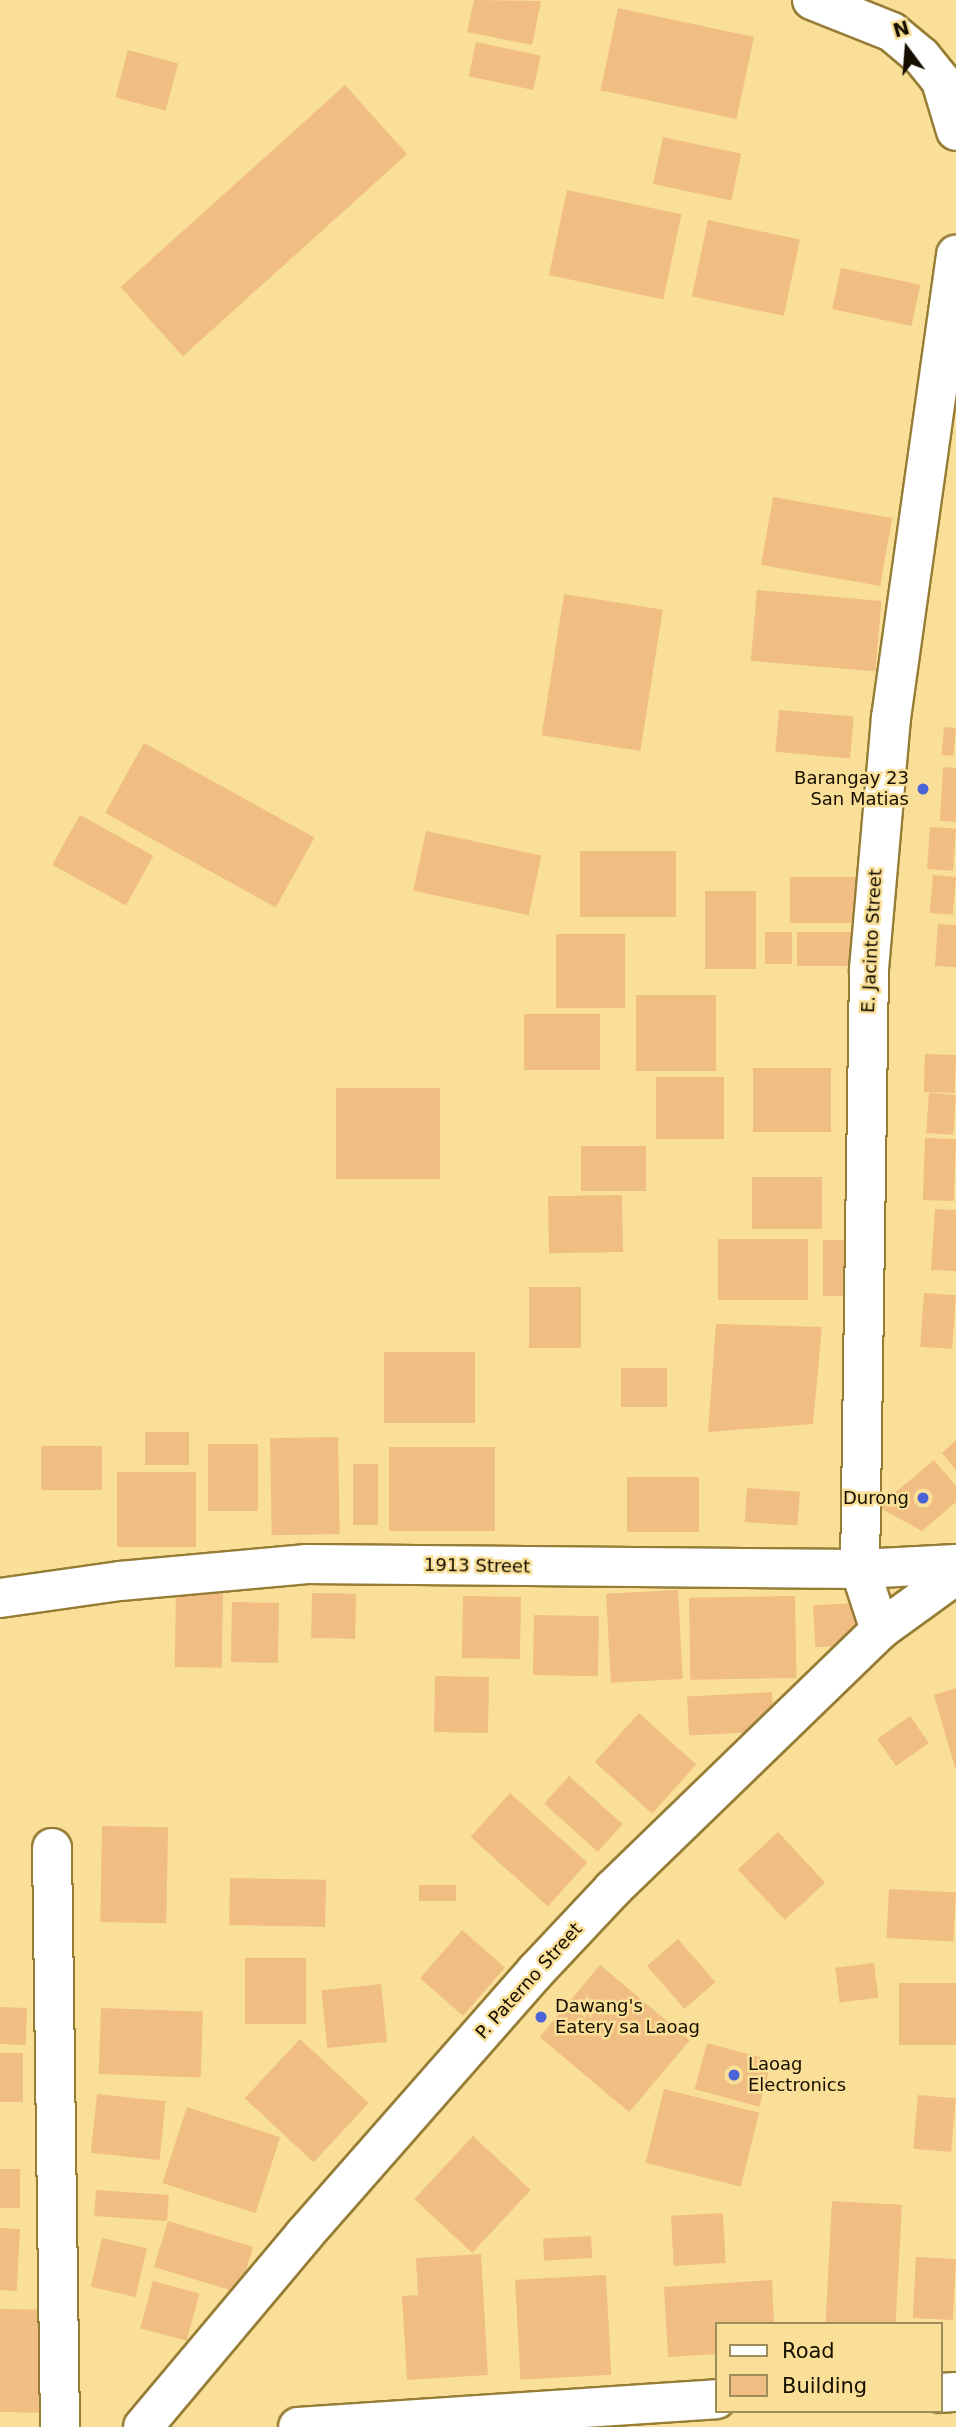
<!DOCTYPE html>
<html>
<head>
<meta charset="utf-8">
<style>
  body { margin:0 }
  #map { position:relative; width:956px; height:2427px; overflow:hidden; background:#f9df97; font-family:"DejaVu Sans",sans-serif }
  div>[style] { position:absolute }
  .building>* { inset:0; background:#f0be83; transform-origin:0 0 }
  .roads { filter:drop-shadow(2px 0 #967d36) drop-shadow(-2px 0 #967d36) drop-shadow(0 2px #967d36) drop-shadow(0 -2px #967d36) }
  .minor>* { height:38px; margin:-19px; padding:0 19px; transform-origin:19px; border-radius:19px; background:#fff }
  .major>* { height:38px; margin:-19px; padding:0 19px; transform-origin:19px; border-radius:19px; background:#fff }
  .dots>* { width:19px; height:19px; translate:-50% -50%; box-sizing:border-box; border:4px solid #f9df97; border-radius:50% }
  span { translate:-50% -50%; white-space:nowrap; text-align:center; line-height:1.15; -webkit-text-stroke:5px #f9df97; paint-order:stroke }
  .poi-label { font-size:18px; color:#160f00 }
  .right { translate:-100% -50%; text-align:right }
  .left { translate:0 -50%; text-align:left }
  .street-label { font-size:18px; color:#160f00 }
  .legend { position:absolute; left:715px; top:2322px; width:228px; height:91px; box-sizing:border-box; background:#f9df97; border:2px solid #9e8c5b; margin:0; padding:9px 12px; list-style:none; font-size:21px; color:#160f00 }
  .legend li { display:flex; align-items:center; gap:14px; height:35px }
  .legend b { width:35px; border:2px solid #9e8c5b }
  .north { position:absolute; left:872px; top:14px; width:70px; height:70px; -webkit-text-stroke:5px #f9df97; paint-order:stroke; rotate:344deg; font-size:19px; font-weight:700; line-height:28px; text-align:center; color:#160f00 }
  .north::after { content:''; display:block; margin:auto; width:24px; height:32px; background:#160f00; clip-path:polygon(50% 0,100% 100%,50% 72%,0 100%) }
</style>
</head>
<body>
<div id="map">
  <div class="building">
    <i style="clip-path:polygon(474px 0,541px 1px,532px 45px,467px 32px)"></i>
    <i style="left:618px;top:8px;width:139px;height:84px;rotate:12deg"></i>
    <i style="left:476px;top:42px;width:66px;height:35px;rotate:12deg"></i>
    <i style="left:128px;top:50px;width:52px;height:49px;rotate:15deg"></i>
    <i style="left:345px;top:85px;width:93px;height:302px;rotate:48deg"></i>
    <i style="left:663px;top:137px;width:80px;height:48px;rotate:12deg"></i>
    <i style="left:567px;top:190px;width:117px;height:87px;rotate:12deg"></i>
    <i style="left:708px;top:220px;width:94px;height:78px;rotate:12deg"></i>
    <i style="left:841px;top:268px;width:81px;height:42px;rotate:12deg"></i>
    <i style="left:773px;top:497px;width:121px;height:69px;rotate:10deg"></i>
    <i style="left:757px;top:590px;width:125px;height:71px;rotate:5deg"></i>
    <i style="left:564px;top:594px;width:100px;height:143px;rotate:9deg"></i>
    <i style="left:779px;top:710px;width:75px;height:42px;rotate:5deg"></i>
    <i style="left:944px;top:727px;width:12px;height:28px;rotate:5deg"></i>
    <i style="left:144px;top:743px;width:195px;height:80px;rotate:29deg"></i>
    <i style="clip-path:polygon(943px 767px,956px 768px,956px 822px,940px 821px)"></i>
    <i style="left:80px;top:815px;width:84px;height:57px;rotate:29deg"></i>
    <i style="left:930px;top:827px;width:26px;height:42px;rotate:4deg"></i>
    <i style="left:426px;top:831px;width:118px;height:61px;rotate:12deg"></i>
    <i style="left:676px;top:851px;width:66px;height:96px;rotate:90deg"></i>
    <i style="left:933px;top:875px;width:23px;height:38px;rotate:5deg"></i>
    <i style="left:790px;top:877px;width:73px;height:46px"></i>
    <i style="left:756px;top:891px;width:78px;height:51px;rotate:90deg"></i>
    <i style="clip-path:polygon(938px 924px,956px 925px,956px 967px,935px 966px)"></i>
    <i style="left:765px;top:932px;width:27px;height:32px"></i>
    <i style="left:857px;top:932px;width:34px;height:60px;rotate:90deg"></i>
    <i style="left:625px;top:934px;width:74px;height:69px;rotate:90deg"></i>
    <i style="left:636px;top:995px;width:80px;height:76px"></i>
    <i style="left:524px;top:1014px;width:76px;height:56px"></i>
    <i style="left:925px;top:1054px;width:31px;height:38px;rotate:2deg"></i>
    <i style="left:753px;top:1068px;width:78px;height:64px"></i>
    <i style="left:656px;top:1077px;width:68px;height:62px"></i>
    <i style="left:336px;top:1088px;width:104px;height:91px"></i>
    <i style="left:929px;top:1093px;width:27px;height:40px;rotate:4deg"></i>
    <i style="left:925px;top:1138px;width:31px;height:62px;rotate:2deg"></i>
    <i style="left:646px;top:1146px;width:45px;height:65px;rotate:90deg"></i>
    <i style="left:752px;top:1177px;width:70px;height:52px"></i>
    <i style="left:622px;top:1195px;width:57px;height:74px;rotate:89deg"></i>
    <i style="clip-path:polygon(935px 1209px,956px 1210px,956px 1271px,931px 1270px)"></i>
    <i style="left:718px;top:1239px;width:90px;height:61px"></i>
    <i style="left:823px;top:1240px;width:32px;height:56px"></i>
    <i style="left:529px;top:1287px;width:52px;height:61px"></i>
    <i style="left:924px;top:1293px;width:32px;height:54px;rotate:4deg"></i>
    <i style="clip-path:polygon(716px 1324px,822px 1327px,813px 1424px,708px 1432px)"></i>
    <i style="left:384px;top:1352px;width:91px;height:71px"></i>
    <i style="left:621px;top:1368px;width:46px;height:39px"></i>
    <i style="left:189px;top:1432px;width:33px;height:44px;rotate:90deg"></i>
    <i style="left:338px;top:1437px;width:97px;height:68px;rotate:89deg"></i>
    <i style="clip-path:polygon(956px 1440px,956px 1470px,942px 1453px)"></i>
    <i style="left:208px;top:1444px;width:50px;height:67px"></i>
    <i style="left:41px;top:1446px;width:61px;height:44px"></i>
    <i style="left:495px;top:1447px;width:84px;height:106px;rotate:90deg"></i>
    <i style="clip-path:polygon(934px 1460px,956px 1486px,956px 1502px,922px 1531px,878px 1507px)"></i>
    <i style="left:353px;top:1464px;width:25px;height:61px"></i>
    <i style="left:117px;top:1472px;width:79px;height:75px"></i>
    <i style="left:627px;top:1477px;width:72px;height:55px"></i>
    <i style="left:747px;top:1488px;width:53px;height:34px;rotate:4deg"></i>
    <i style="left:678px;top:1590px;width:89px;height:72px;rotate:87deg"></i>
    <i style="left:176px;top:1592px;width:47px;height:75px;rotate:1deg"></i>
    <i style="left:312px;top:1593px;width:44px;height:45px;rotate:1deg"></i>
    <i style="left:463px;top:1596px;width:58px;height:62px;rotate:1deg"></i>
    <i style="left:795px;top:1596px;width:82px;height:106px;rotate:89deg"></i>
    <i style="left:232px;top:1602px;width:47px;height:60px;rotate:1deg"></i>
    <i style="left:858px;top:1603px;width:42px;height:45px;rotate:87deg"></i>
    <i style="left:534px;top:1615px;width:65px;height:60px;rotate:1deg"></i>
    <i style="left:435px;top:1676px;width:54px;height:56px;rotate:1deg"></i>
    <i style="clip-path:polygon(956px 1688px,956px 1767px,955px 1768px,934px 1695px)"></i>
    <i style="left:772px;top:1692px;width:39px;height:85px;rotate:87deg"></i>
    <i style="left:639px;top:1713px;width:77px;height:66px;rotate:42deg"></i>
    <i style="left:910px;top:1716px;width:33px;height:40px;rotate:55deg"></i>
    <i style="left:569px;top:1776px;width:72px;height:37px;rotate:42deg"></i>
    <i style="left:510px;top:1793px;width:104px;height:59px;rotate:42deg"></i>
    <i style="left:102px;top:1826px;width:66px;height:96px;rotate:1deg"></i>
    <i style="left:778px;top:1832px;width:69px;height:55px;rotate:47deg"></i>
    <i style="left:230px;top:1878px;width:96px;height:47px;rotate:1deg"></i>
    <i style="left:419px;top:1885px;width:37px;height:16px"></i>
    <i style="left:889px;top:1889px;width:67px;height:49px;rotate:3deg"></i>
    <i style="left:462px;top:1930px;width:57px;height:64px;rotate:41deg"></i>
    <i style="left:678px;top:1939px;width:57px;height:41px;rotate:49deg"></i>
    <i style="left:245px;top:1958px;width:61px;height:66px"></i>
    <i style="left:874px;top:1963px;width:35px;height:39px;rotate:83deg"></i>
    <i style="left:600px;top:1965px;width:117px;height:94px;rotate:40deg"></i>
    <i style="left:956px;top:1983px;width:62px;height:57px;rotate:90deg"></i>
    <i style="left:381px;top:1984px;width:58px;height:60px;rotate:84deg"></i>
    <i style="left:0;top:2007px;width:27px;height:37px;rotate:2deg"></i>
    <i style="left:101px;top:2008px;width:102px;height:66px;rotate:2deg"></i>
    <i style="left:300px;top:2039px;width:94px;height:81px;rotate:43deg"></i>
    <i style="left:707px;top:2043px;width:67px;height:48px;rotate:15deg"></i>
    <i style="left:0;top:2053px;width:23px;height:49px"></i>
    <i style="left:664px;top:2089px;width:98px;height:76px;rotate:14deg"></i>
    <i style="left:97px;top:2094px;width:69px;height:59px;rotate:6deg"></i>
    <i style="left:918px;top:2095px;width:38px;height:54px;rotate:5deg"></i>
    <i style="left:187px;top:2107px;width:98px;height:80px;rotate:18deg"></i>
    <i style="left:473px;top:2136px;width:79px;height:86px;rotate:43deg"></i>
    <i style="left:0;top:2169px;width:20px;height:39px"></i>
    <i style="left:96px;top:2190px;width:73px;height:26px;rotate:4deg"></i>
    <i style="left:832px;top:2201px;width:70px;height:123px;rotate:3deg"></i>
    <i style="left:723px;top:2213px;width:50px;height:52px;rotate:87deg"></i>
    <i style="left:168px;top:2221px;width:89px;height:48px;rotate:17deg"></i>
    <i style="left:0;top:2228px;width:20px;height:62px;rotate:3deg"></i>
    <i style="left:591px;top:2236px;width:22px;height:48px;rotate:87deg"></i>
    <i style="left:102px;top:2238px;width:46px;height:50px;rotate:13deg"></i>
    <i style="clip-path:polygon(481px 2254px,488px 2375px,407px 2380px,402px 2296px,418px 2295px,416px 2258px)"></i>
    <i style="left:916px;top:2257px;width:40px;height:61px;rotate:3deg"></i>
    <i style="left:606px;top:2275px;width:100px;height:91px;rotate:87deg"></i>
    <i style="clip-path:polygon(772px 2280px,774px 2324px,716px 2324px,716px 2354px,668px 2357px,664px 2287px)"></i>
    <i style="left:153px;top:2281px;width:48px;height:49px;rotate:15deg"></i>
    <i style="left:0;top:2309px;width:47px;height:103px;rotate:1deg"></i>
  </div>
  <div class="roads">
    <div class="minor">
      <i style="left:0;top:1598px;width:121px;rotate:-8.1deg"></i>
      <i style="left:120px;top:1581px;width:188px;rotate:-5.2deg"></i>
      <i style="left:307px;top:1564px;width:553px;rotate:0.52deg"></i>
      <i style="left:860px;top:1569px;width:96px;rotate:-3deg"></i>
      <i style="left:52px;top:1848px;width:579px;rotate:89.21deg"></i>
      <i style="left:940px;top:2393px;width:16px;rotate:-4deg"></i>
      <i style="left:298px;top:2427px;width:419px;rotate:-3.8deg"></i>
    </div>
    <div class="major">
      <i style="left:812px;top:0;width:86px;rotate:21.8deg"></i>
      <i style="left:892px;top:32px;width:38px;rotate:40deg"></i>
      <i style="left:921px;top:56px;width:32px;rotate:51deg"></i>
      <i style="left:941px;top:81px;width:52px;rotate:73.3deg"></i>
      <i style="left:880px;top:1630px;width:64px;rotate:-108.2deg"></i>
      <i style="left:860px;top:1569px;width:600px;rotate:-89.14deg"></i>
      <i style="left:869px;top:969px;width:252px;rotate:-85deg"></i>
      <i style="left:891px;top:718px;width:468px;rotate:-82deg"></i>
      <i style="left:143px;top:2427px;width:251px;rotate:-50deg"></i>
      <i style="left:304px;top:2235px;width:351px;rotate:-48.7deg"></i>
      <i style="left:536px;top:1971px;width:112px;rotate:-46.8deg"></i>
      <i style="left:613px;top:1889px;width:372px;rotate:-44.1deg"></i>
      <i style="left:880px;top:1630px;width:94px;rotate:-35.9deg"></i>
    </div>
  </div>
  <div class="dots">
    <i style="left:923px;top:789px;background:#4a64d8"></i>
    <i style="left:923px;top:1498px;background:#4a64d8"></i>
    <i style="left:541px;top:2017px;background:#4a64d8"></i>
    <i style="left:734px;top:2075px;background:#4a64d8"></i>
  </div>
  <div class="poi-label">
    <span class="right" style="left:909px;top:789px">Barangay 23<br>San Matias</span>
    <span class="right" style="left:909px;top:1498px">Durong</span>
    <span class="left" style="left:555px;top:2017px">Dawang's<br>Eatery sa Laoag</span>
    <span class="left" style="left:748px;top:2075px">Laoag<br>Electronics</span>
  </div>
  <div class="street-label">
    <span style="left:872px;top:941px;rotate:-87deg">E. Jacinto Street</span>
    <span style="left:477px;top:1566px;rotate:1deg">1913 Street</span>
    <span style="left:529px;top:1981px;rotate:-48deg">P. Paterno Street</span>
  </div>
  <ul class="legend">
  <li><b style="height:9px;background:#fff"></b>Road</li>
  <li><b style="height:19px;background:#f0be83"></b>Building</li>
  </ul>
  <div class="north">N</div>
</div>
</body>
</html>
